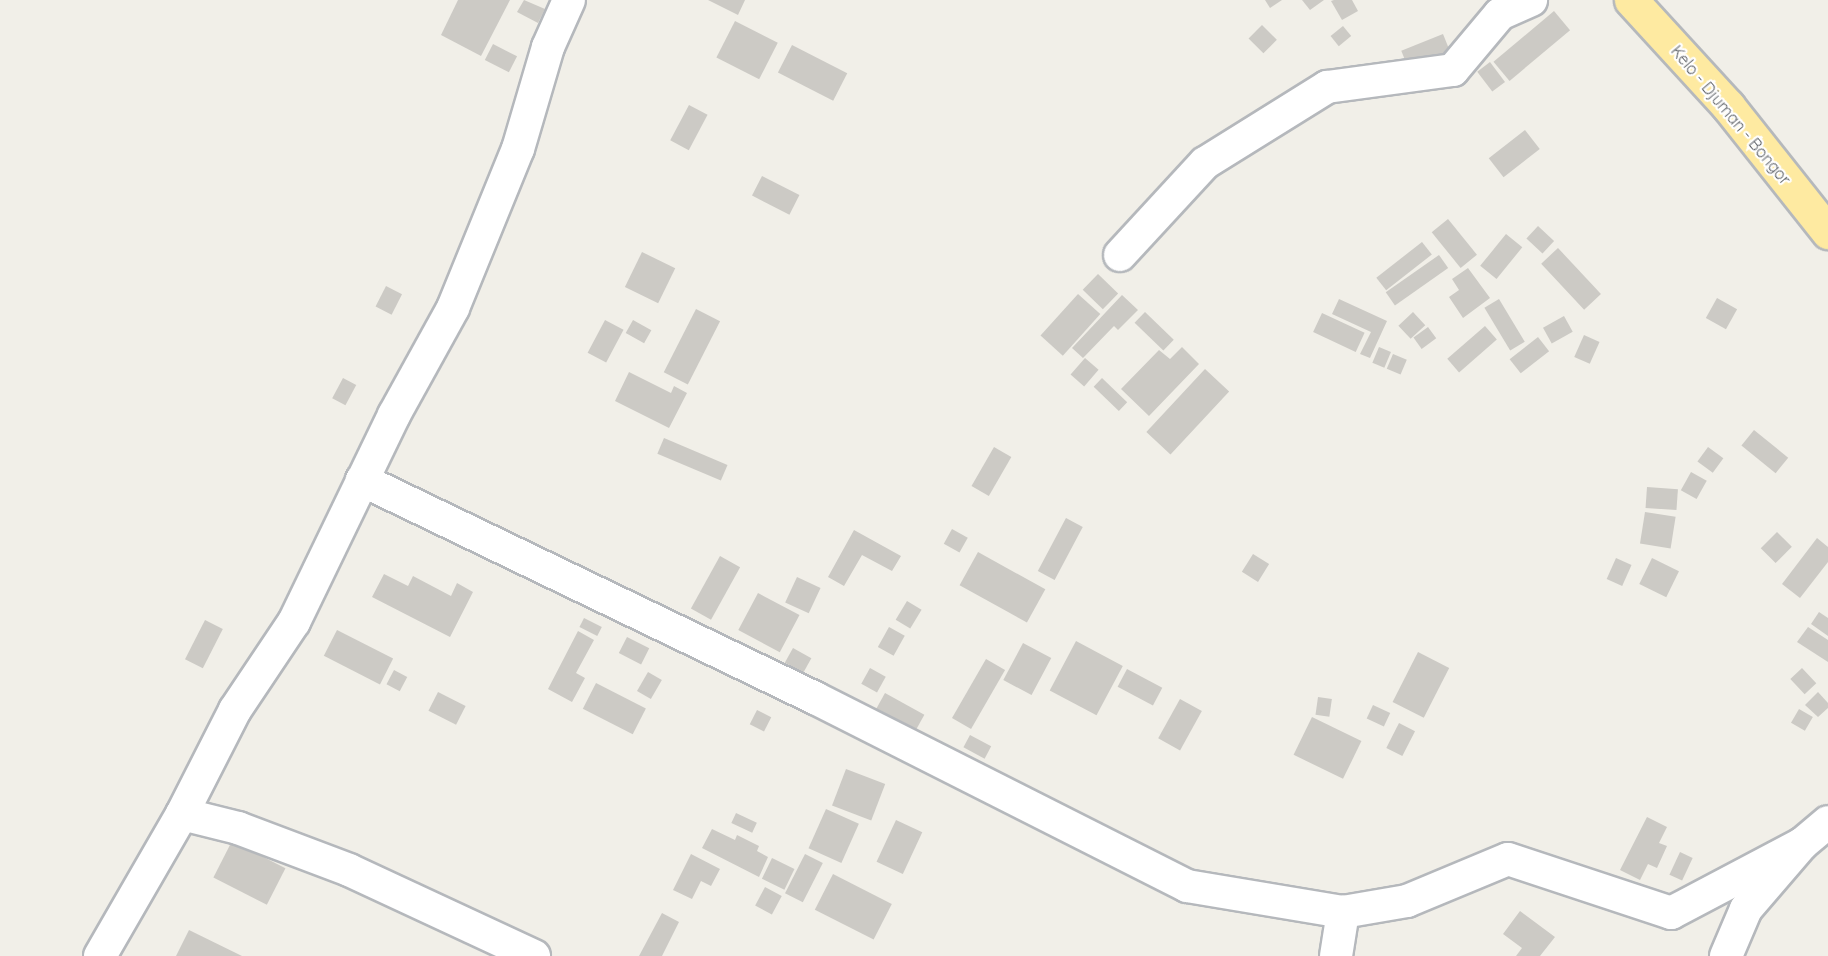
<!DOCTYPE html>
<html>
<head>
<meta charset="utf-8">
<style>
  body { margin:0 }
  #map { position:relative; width:1828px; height:956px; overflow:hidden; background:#f1efe8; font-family:Quicksand,sans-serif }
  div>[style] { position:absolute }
  .building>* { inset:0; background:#cccac5; transform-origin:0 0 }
  .roads { filter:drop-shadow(2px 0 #b5b8bc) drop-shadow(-2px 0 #b5b8bc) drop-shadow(0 2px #b5b8bc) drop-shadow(0 -2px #b5b8bc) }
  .minor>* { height:32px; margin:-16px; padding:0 16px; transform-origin:16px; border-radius:16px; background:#fff }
  .trunk>* { height:33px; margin:-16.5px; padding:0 16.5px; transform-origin:16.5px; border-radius:16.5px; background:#feeaa1 }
  span { translate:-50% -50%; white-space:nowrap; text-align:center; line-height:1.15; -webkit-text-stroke:4.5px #fff; paint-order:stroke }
  .street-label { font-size:16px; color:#5f6368 }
</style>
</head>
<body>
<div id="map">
  <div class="building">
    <i style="clip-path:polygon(458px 0,510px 0,481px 56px,441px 35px)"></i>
    <i style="clip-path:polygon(524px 0,545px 9px,538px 23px,517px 12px)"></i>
    <i style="clip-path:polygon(708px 0,745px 0,738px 15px)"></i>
    <i style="clip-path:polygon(1265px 0,1282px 0,1270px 8px)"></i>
    <i style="clip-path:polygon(1302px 0,1324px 0,1310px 10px)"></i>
    <i style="clip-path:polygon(1334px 0,1352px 0,1358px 11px,1342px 20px,1331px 1px)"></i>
    <i style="left:1554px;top:11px;width:25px;height:79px;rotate:50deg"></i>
    <i style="left:735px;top:21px;width:48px;height:41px;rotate:27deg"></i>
    <i style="left:1262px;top:25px;width:21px;height:19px;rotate:45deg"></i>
    <i style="left:1343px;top:26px;width:13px;height:16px;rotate:51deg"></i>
    <i style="left:1443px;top:34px;width:22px;height:45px;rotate:68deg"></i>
    <i style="left:493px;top:44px;width:27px;height:18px;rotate:27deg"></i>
    <i style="left:792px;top:45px;width:62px;height:31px;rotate:27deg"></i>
    <i style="left:1490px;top:62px;width:25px;height:16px;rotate:53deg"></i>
    <i style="left:689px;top:105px;width:21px;height:40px;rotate:28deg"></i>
    <i style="left:1525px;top:130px;width:24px;height:46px;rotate:52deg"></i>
    <i style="left:762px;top:176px;width:42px;height:22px;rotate:27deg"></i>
    <i style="left:1448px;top:219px;width:46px;height:21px;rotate:51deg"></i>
    <i style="left:1538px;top:226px;width:22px;height:17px;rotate:43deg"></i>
    <i style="left:1506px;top:234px;width:21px;height:41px;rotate:39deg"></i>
    <i style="left:1422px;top:242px;width:16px;height:58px;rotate:52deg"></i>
    <i style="left:1558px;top:248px;width:63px;height:23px;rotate:47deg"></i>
    <i style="left:642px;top:252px;width:37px;height:39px;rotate:26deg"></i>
    <i style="left:1439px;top:255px;width:16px;height:65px;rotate:55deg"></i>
    <i style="clip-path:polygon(1468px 268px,1490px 298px,1463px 318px,1449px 297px,1459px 290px,1452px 279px)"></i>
    <i style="left:1098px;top:274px;width:28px;height:22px;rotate:44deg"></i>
    <i style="left:386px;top:286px;width:18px;height:23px;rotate:27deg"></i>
    <i style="left:1078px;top:294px;width:30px;height:56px;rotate:42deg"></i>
    <i style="clip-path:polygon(1122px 295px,1138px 310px,1118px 330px,1114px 326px,1083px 358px,1072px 348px)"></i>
    <i style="left:1717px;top:298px;width:23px;height:23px;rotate:29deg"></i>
    <i style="clip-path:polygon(1339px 299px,1387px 321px,1370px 358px,1360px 354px,1371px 332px,1332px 314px)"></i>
    <i style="left:1499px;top:299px;width:50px;height:17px;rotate:59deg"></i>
    <i style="left:696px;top:309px;width:27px;height:71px;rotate:27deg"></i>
    <i style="left:1145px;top:312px;width:40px;height:15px;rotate:44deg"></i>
    <i style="left:1413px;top:312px;width:18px;height:20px;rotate:47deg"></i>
    <i style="left:1322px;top:313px;width:47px;height:21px;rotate:25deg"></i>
    <i style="left:1564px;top:316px;width:18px;height:24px;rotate:61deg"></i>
    <i style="left:605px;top:320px;width:21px;height:37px;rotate:28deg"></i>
    <i style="left:633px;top:320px;width:21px;height:15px;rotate:29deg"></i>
    <i style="left:1485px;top:326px;width:18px;height:50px;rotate:49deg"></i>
    <i style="left:1428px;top:327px;width:14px;height:18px;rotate:54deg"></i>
    <i style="left:1584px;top:335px;width:17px;height:24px;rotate:24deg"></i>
    <i style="left:1538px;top:337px;width:18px;height:36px;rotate:52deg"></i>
    <i style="clip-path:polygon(1182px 347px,1199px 364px,1149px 416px,1121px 389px,1159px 350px,1170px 359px)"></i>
    <i style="left:1379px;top:347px;width:13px;height:17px;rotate:23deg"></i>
    <i style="left:1393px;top:354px;width:15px;height:16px;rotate:23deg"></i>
    <i style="left:1085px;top:358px;width:18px;height:22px;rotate:41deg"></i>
    <i style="left:1205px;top:369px;width:33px;height:86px;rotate:43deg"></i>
    <i style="clip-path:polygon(629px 372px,671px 393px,674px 386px,687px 393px,669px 428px,615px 401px)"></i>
    <i style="left:343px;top:378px;width:15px;height:23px;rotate:28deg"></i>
    <i style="left:1102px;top:378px;width:35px;height:12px;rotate:44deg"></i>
    <i style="left:1754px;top:430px;width:44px;height:20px;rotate:39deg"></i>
    <i style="left:664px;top:438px;width:69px;height:17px;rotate:23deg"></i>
    <i style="left:994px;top:447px;width:20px;height:45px;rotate:30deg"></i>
    <i style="left:1708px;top:447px;width:19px;height:18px;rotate:36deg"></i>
    <i style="left:1691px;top:472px;width:18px;height:21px;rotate:29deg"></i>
    <i style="left:1647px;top:487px;width:31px;height:21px;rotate:4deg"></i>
    <i style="left:1645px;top:512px;width:31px;height:32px;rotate:9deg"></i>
    <i style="left:1066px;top:518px;width:19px;height:60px;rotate:28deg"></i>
    <i style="left:952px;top:529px;width:18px;height:17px;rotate:29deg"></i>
    <i style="clip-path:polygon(854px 530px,901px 556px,892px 571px,862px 555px,844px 586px,828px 577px)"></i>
    <i style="left:1777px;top:532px;width:21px;height:23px;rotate:45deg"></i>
    <i style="clip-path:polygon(1817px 538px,1828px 547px,1828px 562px,1800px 598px,1782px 584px)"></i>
    <i style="left:978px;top:552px;width:77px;height:38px;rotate:29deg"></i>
    <i style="left:1253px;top:554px;width:19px;height:21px;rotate:32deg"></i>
    <i style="left:720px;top:556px;width:23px;height:60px;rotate:29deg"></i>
    <i style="left:1616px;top:558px;width:17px;height:23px;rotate:24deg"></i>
    <i style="left:1652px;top:558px;width:30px;height:29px;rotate:26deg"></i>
    <i style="clip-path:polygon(384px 574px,408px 586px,413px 576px,451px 596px,457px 583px,473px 592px,450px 637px,372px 597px)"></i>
    <i style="left:797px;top:577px;width:26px;height:28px;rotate:25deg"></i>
    <i style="left:758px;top:593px;width:47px;height:42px;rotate:28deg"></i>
    <i style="left:907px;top:601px;width:17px;height:22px;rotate:31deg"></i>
    <i style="clip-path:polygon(1819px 612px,1828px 618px,1828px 636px,1811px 624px)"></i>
    <i style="left:584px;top:618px;width:20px;height:10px;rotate:27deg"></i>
    <i style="left:205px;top:620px;width:20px;height:44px;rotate:27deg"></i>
    <i style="left:889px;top:627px;width:18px;height:23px;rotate:29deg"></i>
    <i style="clip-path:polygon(1808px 627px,1828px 640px,1828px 662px,1797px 642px)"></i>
    <i style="left:337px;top:630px;width:63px;height:29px;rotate:27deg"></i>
    <i style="clip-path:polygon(578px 631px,594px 640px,576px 673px,585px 678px,572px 702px,548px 689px)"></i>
    <i style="left:627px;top:637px;width:25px;height:18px;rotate:27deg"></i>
    <i style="left:1076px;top:641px;width:53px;height:56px;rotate:28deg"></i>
    <i style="left:1023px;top:643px;width:32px;height:42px;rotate:28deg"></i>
    <i style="left:793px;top:648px;width:21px;height:17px;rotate:29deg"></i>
    <i style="left:1418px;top:652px;width:35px;height:56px;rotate:27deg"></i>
    <i style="left:986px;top:659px;width:22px;height:68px;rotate:30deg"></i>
    <i style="left:870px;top:668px;width:18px;height:18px;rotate:29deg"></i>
    <i style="left:1802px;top:668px;width:21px;height:16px;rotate:47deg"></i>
    <i style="left:1127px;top:669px;width:40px;height:20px;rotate:28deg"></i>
    <i style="left:394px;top:670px;width:15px;height:16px;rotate:28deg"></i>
    <i style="left:648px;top:672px;width:16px;height:22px;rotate:30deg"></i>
    <i style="left:596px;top:683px;width:56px;height:29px;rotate:27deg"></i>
    <i style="left:438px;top:692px;width:31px;height:21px;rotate:27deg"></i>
    <i style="clip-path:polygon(1818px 692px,1828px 703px,1828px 708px,1818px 717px,1805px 705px)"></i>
    <i style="left:885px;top:693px;width:45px;height:18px;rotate:29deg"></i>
    <i style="left:1318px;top:697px;width:14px;height:18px;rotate:8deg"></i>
    <i style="left:1180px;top:699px;width:25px;height:45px;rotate:29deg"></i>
    <i style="left:1373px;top:705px;width:19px;height:15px;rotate:25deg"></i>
    <i style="left:1799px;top:709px;width:16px;height:16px;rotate:30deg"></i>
    <i style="left:757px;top:710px;width:16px;height:16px;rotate:27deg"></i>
    <i style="left:1312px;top:717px;width:55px;height:42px;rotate:26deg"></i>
    <i style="left:1399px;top:723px;width:18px;height:28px;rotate:27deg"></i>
    <i style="left:970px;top:735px;width:24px;height:14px;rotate:28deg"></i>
    <i style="left:846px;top:769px;width:42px;height:39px;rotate:21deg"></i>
    <i style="left:826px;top:809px;width:36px;height:43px;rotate:24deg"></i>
    <i style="left:736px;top:813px;width:23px;height:11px;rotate:25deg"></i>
    <i style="clip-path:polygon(1647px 817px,1667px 827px,1659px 843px,1667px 846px,1657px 868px,1648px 864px,1640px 880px,1620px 870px)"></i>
    <i style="left:896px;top:820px;width:29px;height:46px;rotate:25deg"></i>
    <i style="clip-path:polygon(712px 829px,735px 840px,737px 835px,759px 846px,757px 851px,768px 857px,759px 877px,702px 848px)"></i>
    <i style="left:232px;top:841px;width:60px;height:41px;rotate:27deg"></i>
    <i style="left:1680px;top:852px;width:14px;height:25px;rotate:25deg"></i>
    <i style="clip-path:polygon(691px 854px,720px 869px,711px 886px,701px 881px,692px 899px,673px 890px)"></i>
    <i style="left:805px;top:854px;width:20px;height:44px;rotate:27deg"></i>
    <i style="left:772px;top:858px;width:25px;height:23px;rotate:26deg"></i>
    <i style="left:833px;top:874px;width:66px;height:40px;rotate:27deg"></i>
    <i style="left:765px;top:887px;width:19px;height:21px;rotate:28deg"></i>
    <i style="clip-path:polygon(1520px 911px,1555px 937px,1540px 956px,1516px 956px,1522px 948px,1503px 934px)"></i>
    <i style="clip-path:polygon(662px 913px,679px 922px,662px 956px,639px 956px)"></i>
    <i style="clip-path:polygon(189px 930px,242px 956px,176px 956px)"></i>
  </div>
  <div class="roads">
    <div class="minor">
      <i style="left:1120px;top:255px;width:125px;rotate:-47.3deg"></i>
      <i style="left:1205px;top:163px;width:144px;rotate:-31.9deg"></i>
      <i style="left:1327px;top:87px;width:127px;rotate:-7.7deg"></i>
      <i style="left:1453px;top:70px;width:73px;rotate:-50deg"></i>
      <i style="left:1500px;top:14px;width:34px;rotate:-24deg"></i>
      <i style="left:362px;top:480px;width:503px;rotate:25.7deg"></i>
      <i style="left:815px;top:698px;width:417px;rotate:26.8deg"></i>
      <i style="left:1187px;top:886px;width:158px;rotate:9.5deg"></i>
      <i style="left:182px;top:814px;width:117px;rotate:-63deg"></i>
      <i style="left:235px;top:710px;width:106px;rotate:-56.2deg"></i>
      <i style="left:294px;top:622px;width:230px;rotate:-64.2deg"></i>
      <i style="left:394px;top:415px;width:122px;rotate:-61.1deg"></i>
      <i style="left:453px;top:308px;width:172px;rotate:-67.8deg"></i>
      <i style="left:518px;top:149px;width:106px;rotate:-73.6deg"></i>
      <i style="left:548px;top:47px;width:51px;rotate:-65.9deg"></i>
      <i style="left:100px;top:956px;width:164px;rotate:-60deg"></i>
      <i style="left:182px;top:814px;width:58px;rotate:14deg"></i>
      <i style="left:238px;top:828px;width:119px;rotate:20.7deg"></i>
      <i style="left:349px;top:870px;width:204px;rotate:24.9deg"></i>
      <i style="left:1336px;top:956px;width:45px;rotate:-81deg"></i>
      <i style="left:1343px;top:912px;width:65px;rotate:-9.8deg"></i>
      <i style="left:1407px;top:901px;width:109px;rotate:-22.6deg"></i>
      <i style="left:1508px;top:859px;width:172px;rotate:18.3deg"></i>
      <i style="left:1671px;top:913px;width:148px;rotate:-27.8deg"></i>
      <i style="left:1726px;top:956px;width:51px;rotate:-66.9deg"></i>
      <i style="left:1746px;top:909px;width:86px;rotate:-49.3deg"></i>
      <i style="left:1802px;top:844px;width:34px;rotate:-40deg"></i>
    </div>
    <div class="trunk">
      <i style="left:1631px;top:0;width:144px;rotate:47.5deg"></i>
      <i style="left:1728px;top:106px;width:161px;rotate:51.6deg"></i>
    </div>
  </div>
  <div class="street-label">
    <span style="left:1731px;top:115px;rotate:50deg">Kelo - Djuman - Bongor</span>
  </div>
</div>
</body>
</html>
